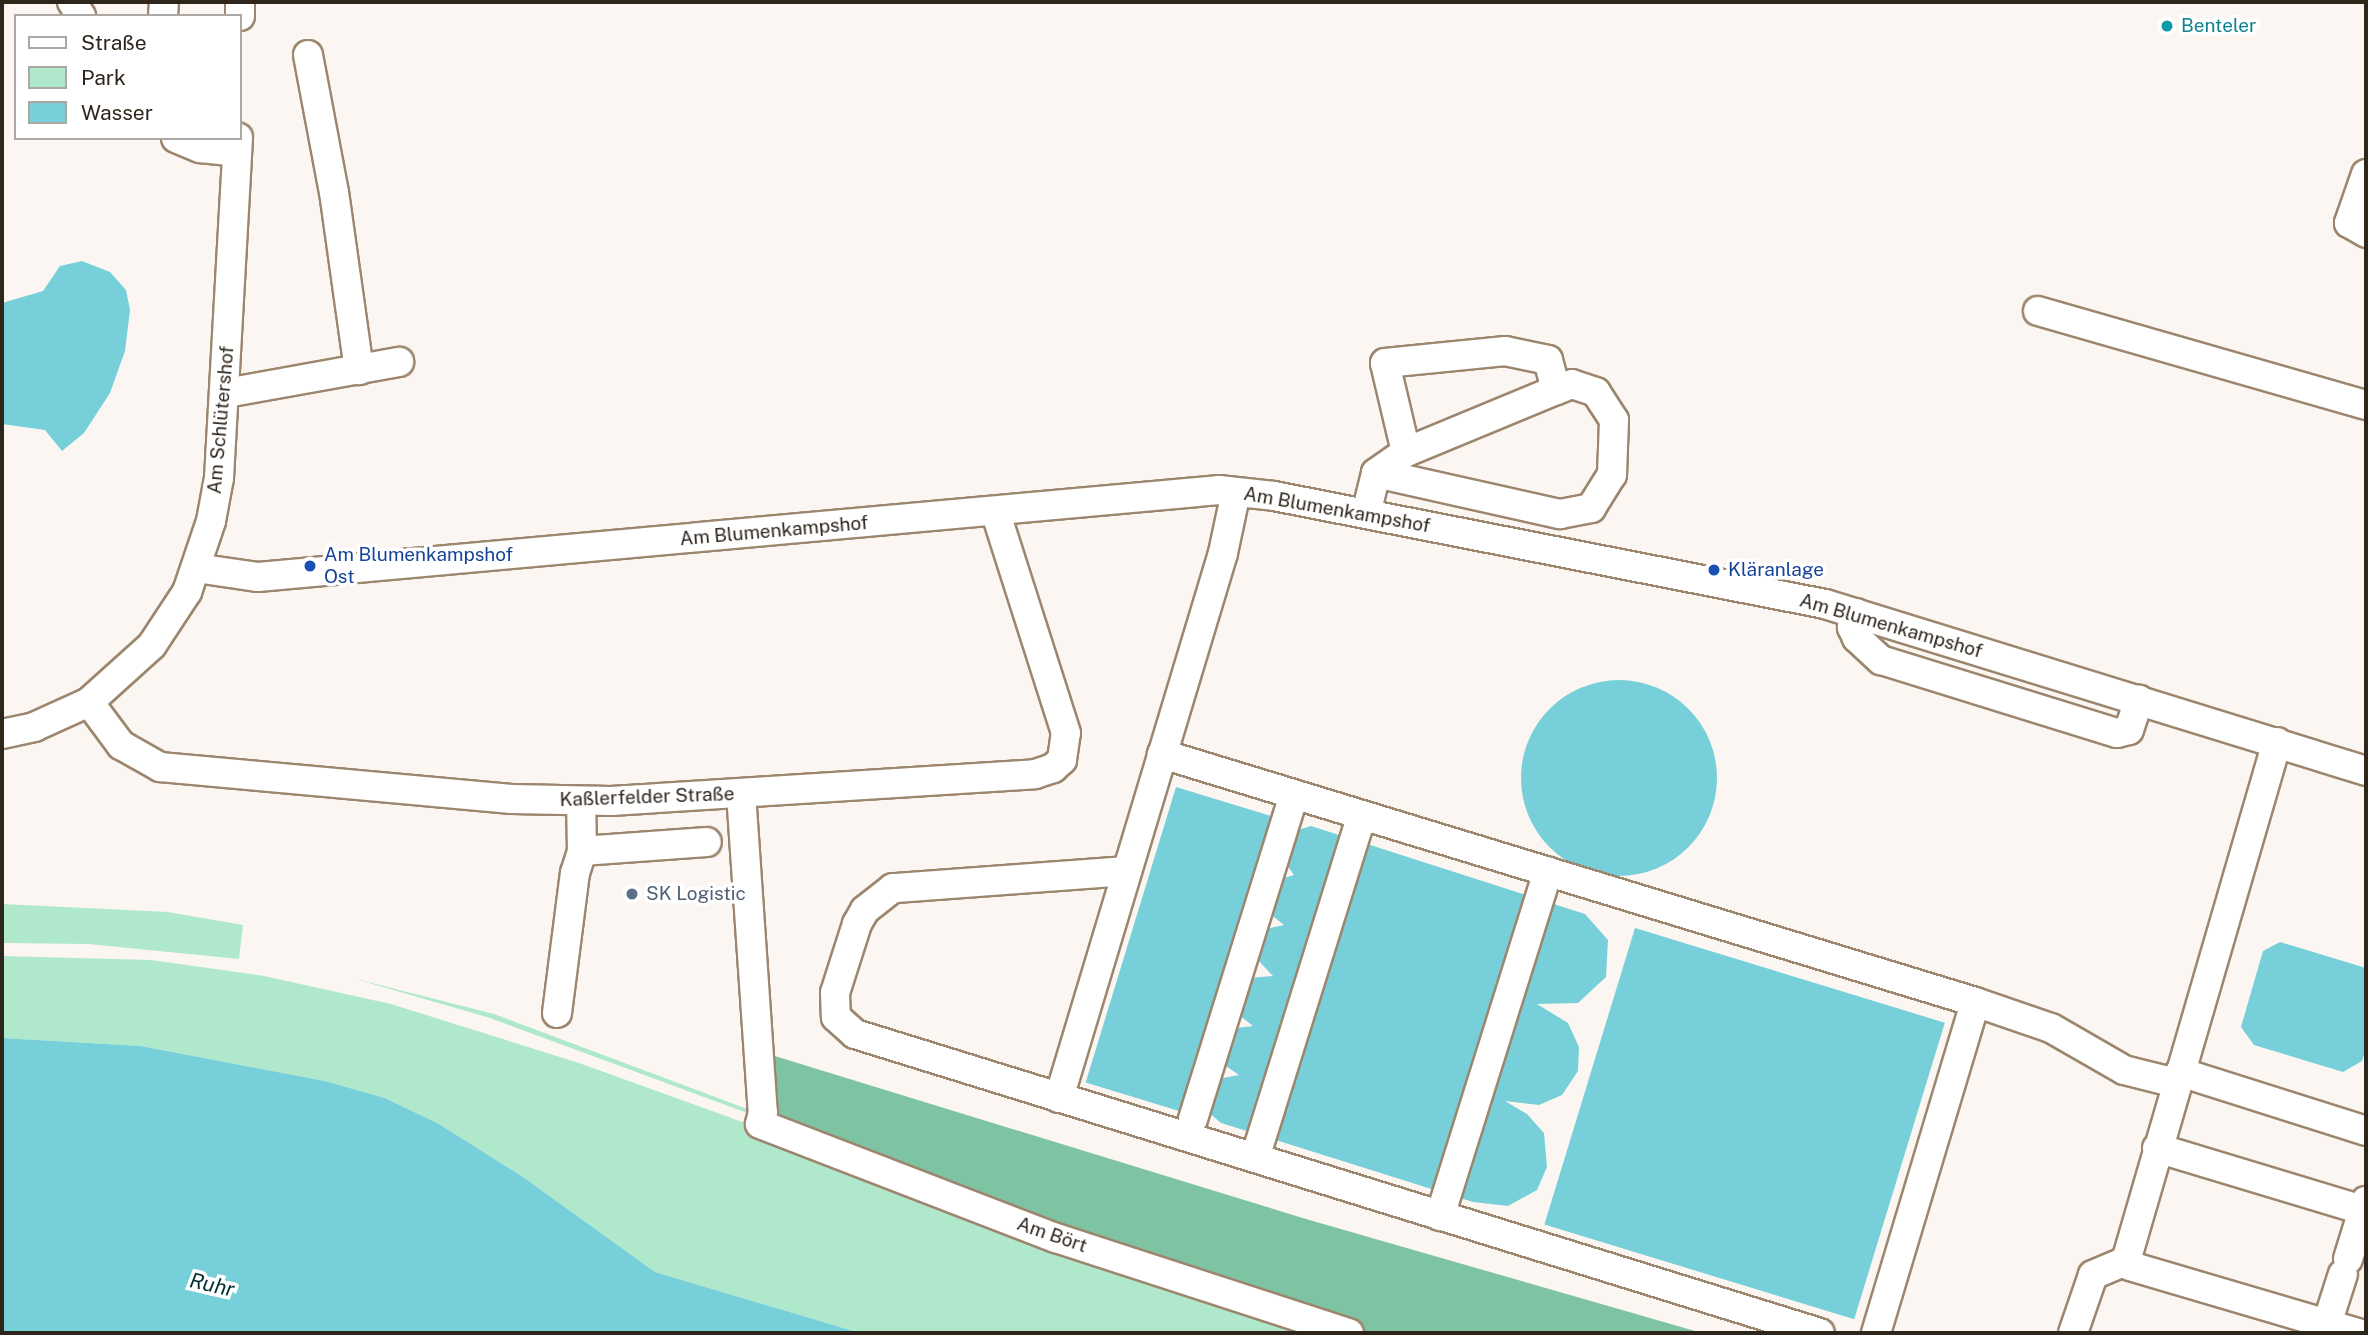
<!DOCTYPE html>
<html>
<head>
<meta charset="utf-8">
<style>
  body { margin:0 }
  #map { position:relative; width:2368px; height:1335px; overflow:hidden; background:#fbf6f1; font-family:"Public Sans",sans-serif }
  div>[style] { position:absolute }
  .green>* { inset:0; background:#b0e8cc }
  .forest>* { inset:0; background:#7ec4a3 }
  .water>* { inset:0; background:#77d0d9; transform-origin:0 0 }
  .round { border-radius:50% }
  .roads { filter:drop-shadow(2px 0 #9c866e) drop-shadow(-2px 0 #9c866e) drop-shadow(0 2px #9c866e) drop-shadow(0 -2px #9c866e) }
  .minor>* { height:28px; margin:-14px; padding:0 14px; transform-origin:14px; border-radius:14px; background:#fff }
  .dots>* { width:19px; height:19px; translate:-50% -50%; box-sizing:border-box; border:4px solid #fff; border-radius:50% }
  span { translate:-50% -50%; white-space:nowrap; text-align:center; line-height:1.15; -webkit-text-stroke:7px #fff; paint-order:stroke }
  .culture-label { font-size:19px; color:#0d838f }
  .left { translate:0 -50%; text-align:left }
  .street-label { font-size:19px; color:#2e251b }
  .transit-label { font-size:19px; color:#164399 }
  .service-label { font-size:19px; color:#4e5e75 }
  .water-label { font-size:21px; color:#023034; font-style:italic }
  .frame { position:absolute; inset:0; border:4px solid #2e251b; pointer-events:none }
  .legend { position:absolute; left:14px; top:14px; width:228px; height:126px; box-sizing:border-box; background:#fff; border:2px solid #aba8a4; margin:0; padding:9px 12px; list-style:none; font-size:21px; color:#2e251b }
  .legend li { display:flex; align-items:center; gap:14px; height:35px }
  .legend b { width:35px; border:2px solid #aba8a4 }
</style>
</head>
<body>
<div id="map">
  <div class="green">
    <i style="clip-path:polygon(2px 904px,168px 912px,243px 925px,239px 959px,88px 944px,2px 943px)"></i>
    <i style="clip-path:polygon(2px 956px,151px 960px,264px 976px,391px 1004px,579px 1063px,1326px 1333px,860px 1333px,655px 1272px,523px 1177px,439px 1124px,385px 1098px,325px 1081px,141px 1046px,2px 1038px)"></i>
    <i style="clip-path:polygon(352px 978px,494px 1014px,750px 1110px,750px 1114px,490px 1018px)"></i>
  </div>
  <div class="forest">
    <i style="clip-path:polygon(765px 1053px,1306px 1219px,1702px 1333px,1371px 1333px,1055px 1229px,779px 1122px,772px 1111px)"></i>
  </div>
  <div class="water">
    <i style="clip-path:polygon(82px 261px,110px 272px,126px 290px,130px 310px,125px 351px,110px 393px,84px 433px,62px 451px,45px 430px,2px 424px,2px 303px,43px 291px,60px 266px)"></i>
    <i class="round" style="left:1521px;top:680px;width:196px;height:196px"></i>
    <i style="left:1176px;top:787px;width:107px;height:309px;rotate:17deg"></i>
    <i style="clip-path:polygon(1311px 826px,1585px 914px,1608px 940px,1606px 977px,1578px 1003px,1537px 1004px,1568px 1023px,1579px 1047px,1578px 1071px,1562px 1095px,1539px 1105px,1505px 1101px,1527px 1114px,1544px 1133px,1547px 1167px,1537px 1190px,1508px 1206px,1473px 1202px,1221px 1123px,1207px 1111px,1208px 1092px,1223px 1078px,1239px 1075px,1226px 1066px,1222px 1046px,1236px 1028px,1253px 1026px,1239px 1015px,1250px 978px,1273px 976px,1256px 958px,1266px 929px,1284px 925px,1268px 912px,1280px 879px,1294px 875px,1286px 864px,1294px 831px)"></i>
    <i style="left:1635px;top:928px;width:324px;height:310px;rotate:17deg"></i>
    <i style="clip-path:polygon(2280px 942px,2366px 968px,2366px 1048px,2362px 1061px,2343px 1072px,2254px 1045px,2241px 1027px,2263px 951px)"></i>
    <i style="clip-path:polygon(2px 1038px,141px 1046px,325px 1081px,385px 1098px,439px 1124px,523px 1177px,655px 1272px,860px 1333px,2px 1333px)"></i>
  </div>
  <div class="roads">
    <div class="minor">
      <i style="left:72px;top:2px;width:17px;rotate:57deg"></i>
      <i style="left:163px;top:16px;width:14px;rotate:-86deg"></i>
      <i style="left:240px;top:16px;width:14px;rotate:-90deg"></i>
      <i style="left:308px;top:55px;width:139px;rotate:79.3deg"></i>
      <i style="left:334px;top:192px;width:180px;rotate:82deg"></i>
      <i style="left:176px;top:138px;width:26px;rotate:23deg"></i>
      <i style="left:200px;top:148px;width:37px;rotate:6deg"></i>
      <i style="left:2366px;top:174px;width:52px;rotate:109.1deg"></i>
      <i style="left:2349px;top:223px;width:20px;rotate:30deg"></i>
      <i style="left:2038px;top:311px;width:341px;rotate:16deg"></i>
      <i style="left:226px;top:393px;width:176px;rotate:-10.2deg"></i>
      <i style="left:1376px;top:473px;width:189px;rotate:12.6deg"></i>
      <i style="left:1560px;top:514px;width:32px;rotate:-11deg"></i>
      <i style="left:1591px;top:508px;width:39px;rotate:-58deg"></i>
      <i style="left:1612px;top:475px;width:55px;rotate:-87.9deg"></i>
      <i style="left:1614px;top:420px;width:33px;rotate:-123deg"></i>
      <i style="left:1596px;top:392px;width:25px;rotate:-162deg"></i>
      <i style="left:1572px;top:384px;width:17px;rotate:159deg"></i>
      <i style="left:1366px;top:514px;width:42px;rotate:-76.3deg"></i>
      <i style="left:1376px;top:473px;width:37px;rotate:-35deg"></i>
      <i style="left:1406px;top:452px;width:91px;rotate:-103.3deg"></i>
      <i style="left:1385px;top:363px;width:121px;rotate:-5.7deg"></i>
      <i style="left:1505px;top:351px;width:44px;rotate:11.8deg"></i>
      <i style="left:1548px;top:360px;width:31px;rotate:75deg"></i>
      <i style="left:1556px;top:390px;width:162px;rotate:157.5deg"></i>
      <i style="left:196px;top:568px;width:63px;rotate:8.3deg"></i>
      <i style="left:258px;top:577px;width:965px;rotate:-5.17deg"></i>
      <i style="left:1219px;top:490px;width:55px;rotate:6.2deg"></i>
      <i style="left:1274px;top:496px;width:561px;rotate:11.09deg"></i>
      <i style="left:1825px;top:604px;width:566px;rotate:17.15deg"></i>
      <i style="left:1856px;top:613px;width:15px;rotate:106deg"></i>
      <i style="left:1852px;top:627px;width:12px;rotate:66deg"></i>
      <i style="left:1857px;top:638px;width:33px;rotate:43deg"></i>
      <i style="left:1881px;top:660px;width:247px;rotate:17.2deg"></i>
      <i style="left:2117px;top:733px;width:12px;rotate:-14deg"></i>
      <i style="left:2129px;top:730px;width:32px;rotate:-72deg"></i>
      <i style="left:89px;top:702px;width:54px;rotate:53.3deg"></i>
      <i style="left:121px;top:745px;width:45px;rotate:29.4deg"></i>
      <i style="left:160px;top:767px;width:353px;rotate:5.2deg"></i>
      <i style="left:512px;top:799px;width:99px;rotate:1.2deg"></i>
      <i style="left:611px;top:801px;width:425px;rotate:-3.6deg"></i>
      <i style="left:1035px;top:774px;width:19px;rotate:-18deg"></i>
      <i style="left:1053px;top:768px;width:12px;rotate:-42deg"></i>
      <i style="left:1062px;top:760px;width:27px;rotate:-82deg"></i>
      <i style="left:1066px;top:733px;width:233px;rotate:-107.7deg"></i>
      <i style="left:2px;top:734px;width:33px;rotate:-12deg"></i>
      <i style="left:34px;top:727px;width:60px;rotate:-24.4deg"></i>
      <i style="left:89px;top:702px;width:85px;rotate:-42.1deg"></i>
      <i style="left:152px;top:645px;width:64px;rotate:-56.6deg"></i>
      <i style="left:187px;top:592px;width:75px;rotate:-71.3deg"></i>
      <i style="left:211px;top:521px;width:44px;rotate:-79.5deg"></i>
      <i style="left:219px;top:478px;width:341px;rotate:-86.8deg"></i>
      <i style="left:2277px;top:742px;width:541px;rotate:106.22deg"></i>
      <i style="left:2126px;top:1261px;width:6px;rotate:51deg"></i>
      <i style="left:2130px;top:1266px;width:238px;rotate:16.4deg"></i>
      <i style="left:1162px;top:754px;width:850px;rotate:16.96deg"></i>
      <i style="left:1975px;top:1002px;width:80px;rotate:18.9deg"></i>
      <i style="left:2051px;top:1028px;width:84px;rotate:29.9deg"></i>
      <i style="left:2124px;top:1070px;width:54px;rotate:14deg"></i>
      <i style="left:741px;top:793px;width:320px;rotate:86.1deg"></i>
      <i style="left:763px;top:1112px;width:12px;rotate:104deg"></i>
      <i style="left:760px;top:1124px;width:317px;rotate:21.1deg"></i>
      <i style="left:1056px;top:1238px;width:308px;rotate:18deg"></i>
      <i style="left:582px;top:851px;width:125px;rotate:-4.1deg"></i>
      <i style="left:1127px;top:871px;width:235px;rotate:175.8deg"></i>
      <i style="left:893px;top:888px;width:36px;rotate:142deg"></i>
      <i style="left:865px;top:910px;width:16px;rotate:120deg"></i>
      <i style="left:857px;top:924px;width:72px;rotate:107.7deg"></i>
      <i style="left:835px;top:993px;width:24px;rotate:88deg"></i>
      <i style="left:836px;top:1017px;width:25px;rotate:42deg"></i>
      <i style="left:855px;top:1034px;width:1010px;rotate:17.22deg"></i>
      <i style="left:557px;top:1013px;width:141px;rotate:-82.7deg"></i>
      <i style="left:575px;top:873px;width:23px;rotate:-72deg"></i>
      <i style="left:582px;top:851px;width:50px;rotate:-91.1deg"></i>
      <i style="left:2180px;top:1072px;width:195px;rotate:17.6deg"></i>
      <i style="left:1059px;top:1098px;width:569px;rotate:-73.25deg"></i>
      <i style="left:1223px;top:553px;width:62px;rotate:-78deg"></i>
      <i style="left:1193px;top:1119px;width:339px;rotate:-72.7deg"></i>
      <i style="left:2157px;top:1148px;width:215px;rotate:16.8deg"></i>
      <i style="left:1255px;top:1158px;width:359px;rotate:-72.7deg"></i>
      <i style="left:1440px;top:1216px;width:361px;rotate:-72.6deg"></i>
      <i style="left:2348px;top:1259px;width:61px;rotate:-72.8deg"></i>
      <i style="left:2327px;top:1324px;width:52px;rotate:-72.3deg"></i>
      <i style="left:1876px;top:1333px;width:345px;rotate:-73.3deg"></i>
      <i style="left:2073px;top:1333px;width:61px;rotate:-71deg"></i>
      <i style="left:2093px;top:1275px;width:36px;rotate:-23deg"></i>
    </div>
  </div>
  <div class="dots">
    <i style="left:2167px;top:26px;background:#0f9aa8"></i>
    <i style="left:310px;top:566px;background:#1a4fb4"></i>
    <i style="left:1714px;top:570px;background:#1a4fb4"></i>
    <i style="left:632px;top:894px;background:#5c6f8a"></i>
  </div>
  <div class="culture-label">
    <span class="left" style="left:2181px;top:26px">Benteler</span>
  </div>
  <div class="street-label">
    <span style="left:221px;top:420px;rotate:-85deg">Am Schlütershof</span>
    <span style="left:1337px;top:510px;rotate:10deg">Am Blumenkampshof</span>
    <span style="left:774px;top:531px;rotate:-5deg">Am Blumenkampshof</span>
    <span style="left:1891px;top:626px;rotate:16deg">Am Blumenkampshof</span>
    <span style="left:647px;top:797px;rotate:-2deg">Kaßlerfelder Straße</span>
    <span style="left:1052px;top:1235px;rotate:19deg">Am Bört</span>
  </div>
  <div class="transit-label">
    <span class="left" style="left:324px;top:566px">Am Blumenkampshof<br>Ost</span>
    <span class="left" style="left:1728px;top:570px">Kläranlage</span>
  </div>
  <div class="service-label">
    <span class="left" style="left:646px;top:894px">SK Logistic</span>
  </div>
  <div class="water-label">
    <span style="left:212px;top:1285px;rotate:13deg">Ruhr</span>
  </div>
  <div class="frame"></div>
  <ul class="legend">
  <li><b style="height:9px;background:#fff"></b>Straße</li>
  <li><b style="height:19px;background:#b0e8cc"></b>Park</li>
  <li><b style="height:19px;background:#77d0d9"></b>Wasser</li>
  </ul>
</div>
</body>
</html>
